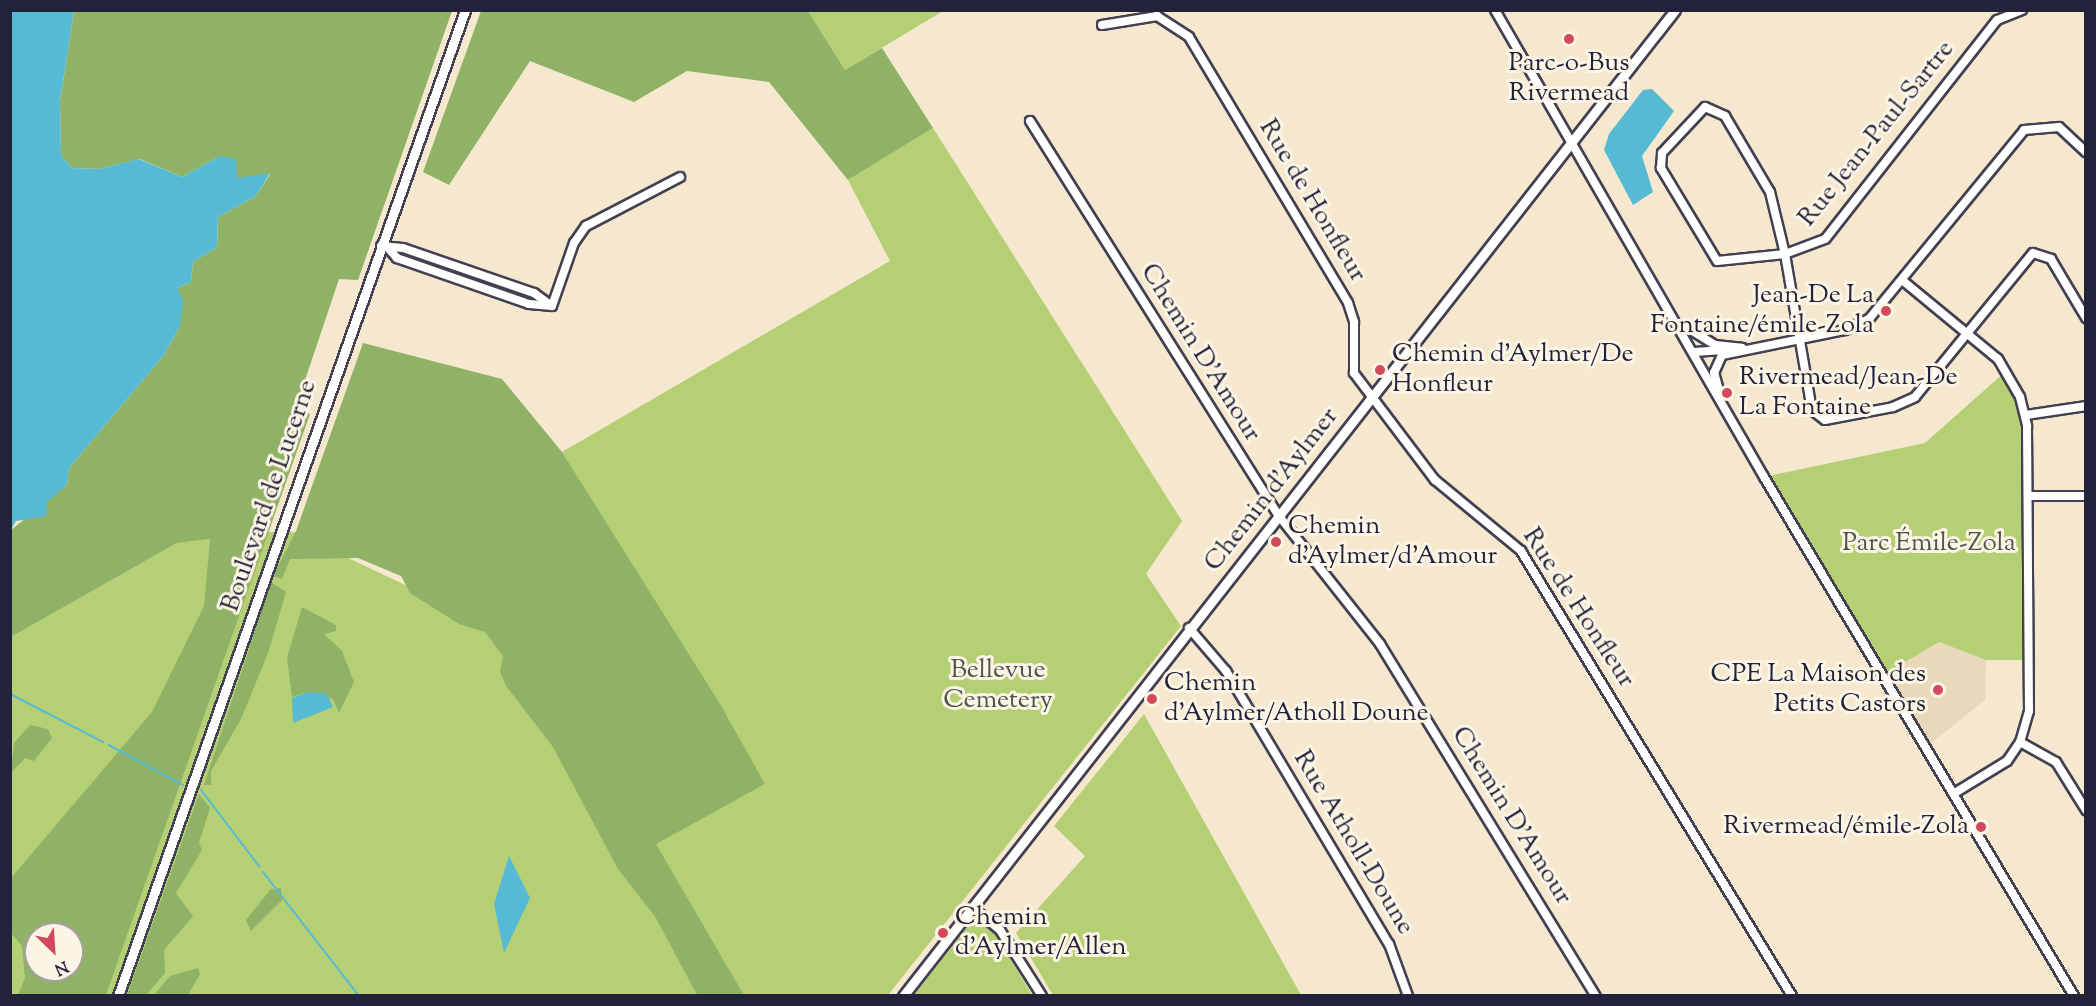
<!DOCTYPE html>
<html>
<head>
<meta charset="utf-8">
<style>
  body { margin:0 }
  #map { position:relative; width:2096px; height:1006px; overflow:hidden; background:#f5e8ce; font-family:"Sorts Mill Goudy",serif }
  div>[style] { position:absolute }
  .built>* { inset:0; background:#ead8ba }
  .green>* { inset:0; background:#b5cf75 }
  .forest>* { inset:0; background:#90b266 }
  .water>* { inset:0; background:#56bad5 }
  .stream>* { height:2px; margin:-1px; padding:0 1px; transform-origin:1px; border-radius:1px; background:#56bad5 }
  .roads { filter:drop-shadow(2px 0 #424051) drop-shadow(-2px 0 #424051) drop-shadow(0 2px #424051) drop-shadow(0 -2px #424051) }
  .minor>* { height:8px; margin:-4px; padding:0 4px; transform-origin:4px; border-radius:4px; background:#fff }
  .major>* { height:9px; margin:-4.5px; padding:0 4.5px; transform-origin:4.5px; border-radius:4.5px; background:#fff }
  .dots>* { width:16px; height:16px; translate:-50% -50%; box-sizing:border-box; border:3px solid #fcf5e5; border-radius:50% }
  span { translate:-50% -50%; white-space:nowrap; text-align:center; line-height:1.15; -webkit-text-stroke:6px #fcf5e5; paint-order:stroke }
  .poi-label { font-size:26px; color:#22223b }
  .right { translate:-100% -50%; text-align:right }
  .left { translate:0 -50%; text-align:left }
  .street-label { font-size:26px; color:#22223b }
  .park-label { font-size:26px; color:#4e564c }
  .frame { position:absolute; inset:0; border:12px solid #22223b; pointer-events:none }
  .north { position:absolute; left:24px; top:922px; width:60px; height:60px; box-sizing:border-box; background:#fcf5e5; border:2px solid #a5a1a1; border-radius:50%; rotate:155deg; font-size:16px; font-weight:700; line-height:24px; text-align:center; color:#22223b }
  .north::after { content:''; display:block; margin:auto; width:21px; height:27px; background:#d1495b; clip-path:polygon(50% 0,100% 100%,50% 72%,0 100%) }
</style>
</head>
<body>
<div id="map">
  <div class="built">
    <i style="clip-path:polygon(1939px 642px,1986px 660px,1985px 700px,1925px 748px,1881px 676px)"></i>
  </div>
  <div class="green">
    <i style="clip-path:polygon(808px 11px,943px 11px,845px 70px)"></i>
    <i style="clip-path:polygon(933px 128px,1182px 521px,1146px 574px,1181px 626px,888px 995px,744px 995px,655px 843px,765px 784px,562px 452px,890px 261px,848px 180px)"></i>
    <i style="clip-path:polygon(2006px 371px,2026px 415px,2030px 660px,1986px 660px,1939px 642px,1881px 676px,1764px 477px,1925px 443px)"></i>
    <i style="clip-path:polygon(evenodd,264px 532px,293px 532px,490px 625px,715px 996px,11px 996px,11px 637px,177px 543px,264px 532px,36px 934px,72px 934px,72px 970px,36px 970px,36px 934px)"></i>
    <i style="clip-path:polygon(1144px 714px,1301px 995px,1053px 995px,1016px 933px,1085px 856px,1054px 826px)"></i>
    <i style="clip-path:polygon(975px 918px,988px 922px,1032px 995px,913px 996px)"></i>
  </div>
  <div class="forest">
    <i style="clip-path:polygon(evenodd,74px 11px,452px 11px,358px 280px,339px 279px,296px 407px,310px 414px,106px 995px,18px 995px,25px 978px,22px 946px,11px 933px,11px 878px,152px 712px,204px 606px,210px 539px,177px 543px,11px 637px,11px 530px,67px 485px,69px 468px,164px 355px,180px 326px,177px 288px,191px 282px,193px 262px,217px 247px,218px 217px,256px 196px,270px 174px,237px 178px,220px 156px,182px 177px,140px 159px,99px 169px,72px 168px,61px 155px,60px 101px,74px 11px,36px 934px,72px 934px,72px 970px,36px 970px,36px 934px)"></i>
    <i style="clip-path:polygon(481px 11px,808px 11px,845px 70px,882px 48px,933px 128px,848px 180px,769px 82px,687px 71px,634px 102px,530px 61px,449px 185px,423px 172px)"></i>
    <i style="clip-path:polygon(363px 343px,502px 379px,562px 452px,720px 704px,765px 784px,656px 844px,744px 995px,697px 995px,656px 918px,618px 869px,553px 747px,506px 686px,500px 672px,503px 656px,485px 632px,459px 624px,410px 593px,401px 576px,358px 558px,290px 559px,282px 579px,273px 576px,296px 531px)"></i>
    <i style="clip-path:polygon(271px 582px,286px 592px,268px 653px,241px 719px,211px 771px,211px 785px,204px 785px)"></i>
    <i style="clip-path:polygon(302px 607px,336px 625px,336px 631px,324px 634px,342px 651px,354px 682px,339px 713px,333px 699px,309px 692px,292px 697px,287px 658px)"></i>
    <i style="clip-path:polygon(30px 725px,48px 729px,52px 738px,34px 761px,25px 758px,11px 773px,14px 743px)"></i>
    <i style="clip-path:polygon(199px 794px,210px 808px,199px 843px,202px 850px,176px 893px,193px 916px,164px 950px,165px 973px,146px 995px,127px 995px)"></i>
    <i style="clip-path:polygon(281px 888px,282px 900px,251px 931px,246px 920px,271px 889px)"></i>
    <i style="clip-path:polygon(198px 968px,200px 974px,188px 995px,154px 995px,170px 976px)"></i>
  </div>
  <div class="water">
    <i style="clip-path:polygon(11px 10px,74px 11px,60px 101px,61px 155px,72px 168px,99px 169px,139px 159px,182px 177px,220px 156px,236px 159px,237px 178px,270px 173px,256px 196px,218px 217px,217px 247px,193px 262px,191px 282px,177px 288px,183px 300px,180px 326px,164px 355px,69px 468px,67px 485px,47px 502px,46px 516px,16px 521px,11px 530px)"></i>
    <i style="clip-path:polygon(1652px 89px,1674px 111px,1642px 156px,1653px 192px,1633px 205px,1604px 150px,1609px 134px,1643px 90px)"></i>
    <i style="clip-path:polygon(309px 692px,327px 694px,333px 707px,293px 723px,292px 698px)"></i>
    <i style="clip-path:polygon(509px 856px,530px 898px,504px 953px,494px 904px)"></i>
  </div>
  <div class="stream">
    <i style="left:10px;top:694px;width:105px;rotate:27.3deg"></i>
    <i style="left:109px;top:745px;width:84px;rotate:28.4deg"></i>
    <i style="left:201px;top:790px;width:96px;rotate:52.7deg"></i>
    <i style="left:263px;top:872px;width:157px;rotate:52.3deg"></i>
  </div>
  <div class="roads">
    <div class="minor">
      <i style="left:1495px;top:10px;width:539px;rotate:60.06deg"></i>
      <i style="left:1764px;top:477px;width:605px;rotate:59.15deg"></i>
      <i style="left:2022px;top:10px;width:27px;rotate:158deg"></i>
      <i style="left:1997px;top:20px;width:278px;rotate:128.1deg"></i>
      <i style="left:1825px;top:239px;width:43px;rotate:159.4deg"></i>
      <i style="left:1785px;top:254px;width:158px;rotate:80.2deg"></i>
      <i style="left:1812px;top:410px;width:16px;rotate:38deg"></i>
      <i style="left:1825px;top:420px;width:69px;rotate:-10.8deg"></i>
      <i style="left:1893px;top:407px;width:24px;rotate:-24deg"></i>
      <i style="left:1915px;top:397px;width:186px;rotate:-50.7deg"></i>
      <i style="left:2033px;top:253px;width:19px;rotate:18deg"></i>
      <i style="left:2051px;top:259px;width:69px;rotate:59.3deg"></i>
      <i style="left:1102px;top:25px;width:56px;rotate:-9.3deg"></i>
      <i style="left:1157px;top:16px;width:38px;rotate:33deg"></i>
      <i style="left:1189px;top:37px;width:310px;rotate:59.1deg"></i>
      <i style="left:1348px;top:303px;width:20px;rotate:72deg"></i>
      <i style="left:1354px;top:322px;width:51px;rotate:90deg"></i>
      <i style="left:1354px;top:373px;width:134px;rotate:52.9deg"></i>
      <i style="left:1435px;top:480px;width:112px;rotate:39.5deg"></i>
      <i style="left:1521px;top:551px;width:521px;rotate:58.66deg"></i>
      <i style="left:1705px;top:107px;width:22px;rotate:24deg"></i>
      <i style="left:1725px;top:116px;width:88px;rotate:59.4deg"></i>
      <i style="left:1770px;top:192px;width:64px;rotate:76.4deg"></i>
      <i style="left:1785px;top:254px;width:68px;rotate:174.1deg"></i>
      <i style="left:1717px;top:261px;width:109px;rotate:-121.1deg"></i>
      <i style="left:1661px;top:168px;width:15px;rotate:-86deg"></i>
      <i style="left:1662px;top:153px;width:63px;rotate:-46.9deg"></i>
      <i style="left:1030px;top:121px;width:467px;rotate:57.8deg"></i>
      <i style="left:1279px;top:516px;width:163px;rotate:51.7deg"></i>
      <i style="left:1380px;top:644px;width:413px;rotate:58.5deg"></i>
      <i style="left:381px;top:246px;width:22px;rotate:5deg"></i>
      <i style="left:403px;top:248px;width:139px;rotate:19deg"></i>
      <i style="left:534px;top:293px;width:22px;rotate:36deg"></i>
      <i style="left:552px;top:306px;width:23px;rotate:-175deg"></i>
      <i style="left:529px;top:304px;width:140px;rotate:-160.8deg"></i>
      <i style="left:397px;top:258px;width:12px;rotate:-132deg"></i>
      <i style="left:1902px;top:280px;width:124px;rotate:39.5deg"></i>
      <i style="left:1998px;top:359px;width:44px;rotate:59.9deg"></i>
      <i style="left:2020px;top:397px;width:30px;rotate:76deg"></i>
      <i style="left:2027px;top:426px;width:285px;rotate:89.6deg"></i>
      <i style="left:2029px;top:711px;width:32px;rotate:106deg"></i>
      <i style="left:2020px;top:742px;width:23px;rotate:124deg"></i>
      <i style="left:2007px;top:761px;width:63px;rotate:148.6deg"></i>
      <i style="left:552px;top:306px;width:67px;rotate:-70.8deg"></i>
      <i style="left:574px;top:243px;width:21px;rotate:-55deg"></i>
      <i style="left:586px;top:226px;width:106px;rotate:-27.5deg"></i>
      <i style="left:1683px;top:325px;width:38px;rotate:32deg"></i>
      <i style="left:1715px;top:345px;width:27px;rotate:6deg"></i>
      <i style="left:1694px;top:352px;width:30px;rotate:-4deg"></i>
      <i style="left:1719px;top:390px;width:18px;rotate:-106deg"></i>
      <i style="left:1714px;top:373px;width:20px;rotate:-66deg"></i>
      <i style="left:1722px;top:355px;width:126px;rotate:-11.5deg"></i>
      <i style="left:1845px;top:330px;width:26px;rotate:-25deg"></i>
      <i style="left:1869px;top:319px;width:244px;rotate:-50.6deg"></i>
      <i style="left:2024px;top:130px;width:35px;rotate:-5deg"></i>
      <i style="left:2059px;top:127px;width:37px;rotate:43deg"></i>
      <i style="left:2026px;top:415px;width:61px;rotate:-8.5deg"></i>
      <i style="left:2029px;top:496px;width:57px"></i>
      <i style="left:1189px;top:628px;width:57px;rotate:49.3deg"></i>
      <i style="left:1226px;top:671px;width:318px;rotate:59.2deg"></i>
      <i style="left:1389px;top:944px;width:55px;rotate:69.9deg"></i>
      <i style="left:2020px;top:742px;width:41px;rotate:29.1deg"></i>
      <i style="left:2056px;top:762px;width:57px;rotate:58deg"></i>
      <i style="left:973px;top:908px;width:35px;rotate:39deg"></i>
      <i style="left:1000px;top:930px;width:78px;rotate:57.5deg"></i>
    </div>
    <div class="major">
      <i style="left:118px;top:996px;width:1045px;rotate:-70.61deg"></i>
      <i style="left:903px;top:996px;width:1252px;rotate:-51.94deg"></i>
    </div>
  </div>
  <div class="dots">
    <i style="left:1569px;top:39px;background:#d1495b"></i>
    <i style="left:1886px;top:311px;background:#d1495b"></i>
    <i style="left:1380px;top:370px;background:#d1495b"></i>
    <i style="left:1727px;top:393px;background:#d1495b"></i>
    <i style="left:1276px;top:542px;background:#d1495b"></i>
    <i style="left:1938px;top:690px;background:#d1495b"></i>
    <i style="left:1152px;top:699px;background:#d1495b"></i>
    <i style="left:1981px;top:827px;background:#d1495b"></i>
    <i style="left:943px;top:933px;background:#d1495b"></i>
  </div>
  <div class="poi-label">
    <span style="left:1569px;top:79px">Parc-o-Bus<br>Rivermead</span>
    <span class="right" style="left:1874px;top:311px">Jean-De La<br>Fontaine/émile-Zola</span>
    <span class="left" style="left:1392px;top:370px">Chemin d'Aylmer/De<br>Honfleur</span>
    <span class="left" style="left:1739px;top:393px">Rivermead/Jean-De<br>La Fontaine</span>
    <span class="left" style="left:1288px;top:542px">Chemin<br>d'Aylmer/d'Amour</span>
    <span class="right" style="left:1926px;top:690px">CPE La Maison des<br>Petits Castors</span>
    <span class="left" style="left:1164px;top:699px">Chemin<br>d'Aylmer/Atholl Doune</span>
    <span class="right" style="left:1969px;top:827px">Rivermead/émile-Zola</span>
    <span class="left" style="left:955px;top:933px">Chemin<br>d'Aylmer/Allen</span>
  </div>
  <div class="street-label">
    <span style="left:1877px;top:134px;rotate:-51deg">Rue Jean-Paul-Sartre</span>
    <span style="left:1312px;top:201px;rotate:59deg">Rue de Honfleur</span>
    <span style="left:1200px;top:353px;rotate:58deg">Chemin D'Amour</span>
    <span style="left:1272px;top:490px;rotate:-52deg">Chemin d'Aylmer</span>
    <span style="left:270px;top:496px;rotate:-71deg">Boulevard de Lucerne</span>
    <span style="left:1578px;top:608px;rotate:57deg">Rue de Honfleur</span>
    <span style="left:1511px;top:816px;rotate:58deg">Chemin D'Amour</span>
    <span style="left:1353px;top:843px;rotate:59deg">Rue Atholl-Doune</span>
  </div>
  <div class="park-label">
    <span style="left:1929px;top:544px">Parc Émile-Zola</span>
    <span style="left:998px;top:686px">Bellevue<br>Cemetery</span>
  </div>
  <div class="frame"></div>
  <div class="north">N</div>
</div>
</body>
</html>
